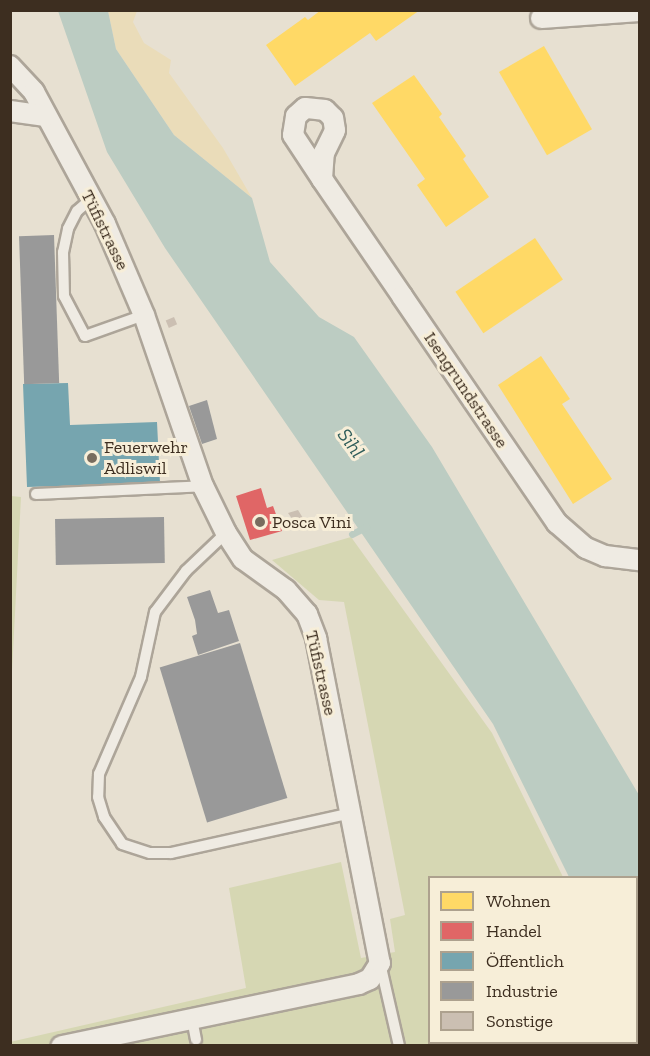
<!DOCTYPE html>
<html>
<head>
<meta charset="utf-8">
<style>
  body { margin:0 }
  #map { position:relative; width:650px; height:1056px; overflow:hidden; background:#e7e0d1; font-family:"Zilla Slab",serif }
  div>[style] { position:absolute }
  .green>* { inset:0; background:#d6d7b3 }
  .sand>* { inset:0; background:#eadcb9 }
  .water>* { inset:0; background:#bcccc2 }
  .homes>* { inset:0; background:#ffd966; transform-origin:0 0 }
  .shops>* { inset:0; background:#e06666 }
  .public>* { inset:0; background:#76a5af }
  .industry>* { inset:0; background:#999; transform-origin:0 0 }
  .stream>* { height:7px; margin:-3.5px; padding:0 3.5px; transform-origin:3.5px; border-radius:3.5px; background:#bcccc2 }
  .building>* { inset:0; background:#cbbfb2; transform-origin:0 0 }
  .roads { filter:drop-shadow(2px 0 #ada599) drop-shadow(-2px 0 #ada599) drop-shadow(0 2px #ada599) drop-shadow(0 -2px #ada599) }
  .lane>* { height:10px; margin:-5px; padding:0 5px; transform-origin:5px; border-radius:5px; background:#efebe3 }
  .street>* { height:20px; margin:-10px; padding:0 10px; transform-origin:10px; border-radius:10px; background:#efebe3 }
  .dots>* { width:16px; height:16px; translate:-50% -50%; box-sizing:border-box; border:3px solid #f7eed8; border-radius:50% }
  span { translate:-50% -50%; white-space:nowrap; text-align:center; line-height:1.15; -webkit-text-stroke:6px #f7eed8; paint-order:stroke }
  .street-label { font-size:18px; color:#3d2e20 }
  .poi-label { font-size:18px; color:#3d2e20 }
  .left { translate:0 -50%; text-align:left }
  .water-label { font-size:20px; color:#2f5d5a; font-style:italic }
  .frame { position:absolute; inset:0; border:12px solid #3d2e20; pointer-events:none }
  .legend { position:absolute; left:428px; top:876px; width:210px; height:168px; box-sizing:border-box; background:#f7eed8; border:2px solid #ada18e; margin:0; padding:8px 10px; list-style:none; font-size:18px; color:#3d2e20 }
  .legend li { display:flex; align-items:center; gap:12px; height:30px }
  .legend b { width:30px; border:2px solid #ada18e }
</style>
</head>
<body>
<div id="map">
  <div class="green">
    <i style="clip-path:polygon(11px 496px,21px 497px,11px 691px,10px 496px)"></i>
    <i style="clip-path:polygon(351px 537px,492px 733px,563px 877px,430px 878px,430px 1042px,608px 1045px,11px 1046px,10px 1042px,246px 988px,229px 888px,341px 862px,361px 958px,395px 952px,390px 919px,405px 915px,344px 602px,319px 600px,272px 560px)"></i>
  </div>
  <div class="sand">
    <i style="clip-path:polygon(108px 11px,137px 11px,133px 22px,144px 43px,171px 60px,169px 73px,223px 148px,252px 198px,174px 135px,116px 49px)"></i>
  </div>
  <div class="water">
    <i style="clip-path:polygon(58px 11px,108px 11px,116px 49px,174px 135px,252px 198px,270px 262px,319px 317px,354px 337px,432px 447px,639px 795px,639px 1020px,636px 878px,569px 877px,493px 724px,165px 248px,107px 152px)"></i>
  </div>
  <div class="homes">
    <i style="clip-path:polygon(321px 10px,420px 10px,376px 41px,370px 33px,295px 86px,266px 45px,305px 17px,308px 20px)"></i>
    <i style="left:544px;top:46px;width:96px;height:52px;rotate:60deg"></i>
    <i style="clip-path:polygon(414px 75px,442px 114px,439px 117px,466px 156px,463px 159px,489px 197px,446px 227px,417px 185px,425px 179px,372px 103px)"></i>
    <i style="left:535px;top:238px;width:50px;height:96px;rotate:56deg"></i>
    <i style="clip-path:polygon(541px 356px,570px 399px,562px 404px,612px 479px,573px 504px,498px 385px)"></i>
  </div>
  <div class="shops">
    <i style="clip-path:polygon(261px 488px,267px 508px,273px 506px,282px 531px,250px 540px,236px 496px)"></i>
  </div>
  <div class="public">
    <i style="clip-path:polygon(68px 383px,70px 425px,157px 422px,160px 483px,27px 487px,23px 384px)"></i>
  </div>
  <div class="industry">
    <i style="left:54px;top:235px;width:148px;height:35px;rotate:88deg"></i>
    <i style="clip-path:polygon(207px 400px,217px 439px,202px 444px,189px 406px)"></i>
    <i style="left:164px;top:517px;width:46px;height:109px;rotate:89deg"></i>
    <i style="clip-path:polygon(210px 590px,218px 613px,229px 610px,239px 641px,198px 655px,192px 636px,197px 634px,195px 620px,187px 597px)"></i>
    <i style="left:240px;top:643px;width:162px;height:84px;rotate:73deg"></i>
  </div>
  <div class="stream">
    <i style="left:352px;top:534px;width:16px;rotate:-27deg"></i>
  </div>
  <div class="building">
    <i style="left:174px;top:317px;width:8px;height:9px;rotate:67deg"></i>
    <i style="clip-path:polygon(298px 510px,306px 523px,297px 526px,288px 513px)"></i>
  </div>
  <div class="roads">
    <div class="lane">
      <i style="left:91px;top:199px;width:18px;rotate:139deg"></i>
      <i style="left:77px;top:211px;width:20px;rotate:117deg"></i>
      <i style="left:68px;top:229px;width:24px;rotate:102deg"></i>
      <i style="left:63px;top:252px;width:44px;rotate:88.7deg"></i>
      <i style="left:64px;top:296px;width:45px;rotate:62.3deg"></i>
      <i style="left:85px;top:336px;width:63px;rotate:-19.6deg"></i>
      <i style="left:36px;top:494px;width:167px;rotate:-2.7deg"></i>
      <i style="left:226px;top:533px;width:55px;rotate:136.5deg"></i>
      <i style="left:186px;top:571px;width:51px;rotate:127.1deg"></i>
      <i style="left:155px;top:612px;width:66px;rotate:102.2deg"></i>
      <i style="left:141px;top:677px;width:106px;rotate:113.4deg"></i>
      <i style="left:99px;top:774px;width:23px;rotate:92deg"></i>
      <i style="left:98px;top:797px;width:21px;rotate:73deg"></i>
      <i style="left:104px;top:817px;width:32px;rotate:56deg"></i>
      <i style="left:122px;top:844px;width:29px;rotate:18deg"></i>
      <i style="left:150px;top:853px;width:21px"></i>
      <i style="left:171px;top:853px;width:184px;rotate:-12.5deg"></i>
      <i style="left:380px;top:963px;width:85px;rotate:77.1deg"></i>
      <i style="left:192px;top:1019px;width:21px;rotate:79deg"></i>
    </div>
    <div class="street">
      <i style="left:541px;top:18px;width:99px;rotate:-4deg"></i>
      <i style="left:10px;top:66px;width:35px;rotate:47deg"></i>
      <i style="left:34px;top:92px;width:150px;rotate:61.7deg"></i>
      <i style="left:105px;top:224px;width:99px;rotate:66.8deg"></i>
      <i style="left:144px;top:315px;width:181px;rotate:71deg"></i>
      <i style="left:203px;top:486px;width:52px;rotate:63.9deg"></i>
      <i style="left:226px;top:533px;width:31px;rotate:57deg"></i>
      <i style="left:243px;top:559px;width:53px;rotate:35.8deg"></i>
      <i style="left:286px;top:590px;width:32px;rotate:49deg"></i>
      <i style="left:307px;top:614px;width:26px;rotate:69deg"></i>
      <i style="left:316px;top:638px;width:331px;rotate:78.9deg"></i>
      <i style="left:380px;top:963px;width:19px;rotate:122deg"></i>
      <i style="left:370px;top:979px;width:12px;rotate:156deg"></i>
      <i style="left:359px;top:984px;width:304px;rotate:168.2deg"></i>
      <i style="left:10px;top:111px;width:36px;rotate:8deg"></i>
      <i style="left:322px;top:179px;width:26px;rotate:-86deg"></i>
      <i style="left:324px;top:153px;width:25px;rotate:-64deg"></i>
      <i style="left:335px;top:130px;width:12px;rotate:-99deg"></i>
      <i style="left:333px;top:118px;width:11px;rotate:-135deg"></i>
      <i style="left:325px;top:110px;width:20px;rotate:-174deg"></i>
      <i style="left:305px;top:108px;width:12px;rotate:138deg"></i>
      <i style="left:296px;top:116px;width:19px;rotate:99deg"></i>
      <i style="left:293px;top:135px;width:53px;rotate:56.6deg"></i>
      <i style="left:322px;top:179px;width:142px;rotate:55.6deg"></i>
      <i style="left:402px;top:296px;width:275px;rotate:55.7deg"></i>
      <i style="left:557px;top:523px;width:38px;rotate:41deg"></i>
      <i style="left:586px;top:548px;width:21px;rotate:23deg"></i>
      <i style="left:605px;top:556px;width:35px;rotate:7deg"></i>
    </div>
  </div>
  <div class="dots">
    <i style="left:92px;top:458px;background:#786c5e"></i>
    <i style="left:260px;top:522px;background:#786c5e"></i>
  </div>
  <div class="street-label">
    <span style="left:105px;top:230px;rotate:64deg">Tüfistrasse</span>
    <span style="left:466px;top:390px;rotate:56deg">Isengrundstrasse</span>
    <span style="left:321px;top:673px;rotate:77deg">Tüfistrasse</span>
  </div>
  <div class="poi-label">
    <span class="left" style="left:104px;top:458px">Feuerwehr<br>Adliswil</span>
    <span class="left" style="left:272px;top:522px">Posca Vini</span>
  </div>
  <div class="water-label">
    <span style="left:351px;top:443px;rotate:54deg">Sihl</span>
  </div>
  <div class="frame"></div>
  <ul class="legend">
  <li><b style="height:16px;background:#ffd966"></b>Wohnen</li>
  <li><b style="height:16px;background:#e06666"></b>Handel</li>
  <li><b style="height:16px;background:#76a5af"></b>Öffentlich</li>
  <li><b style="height:16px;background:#999"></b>Industrie</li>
  <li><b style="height:16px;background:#cbbfb2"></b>Sonstige</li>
  </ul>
</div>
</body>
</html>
